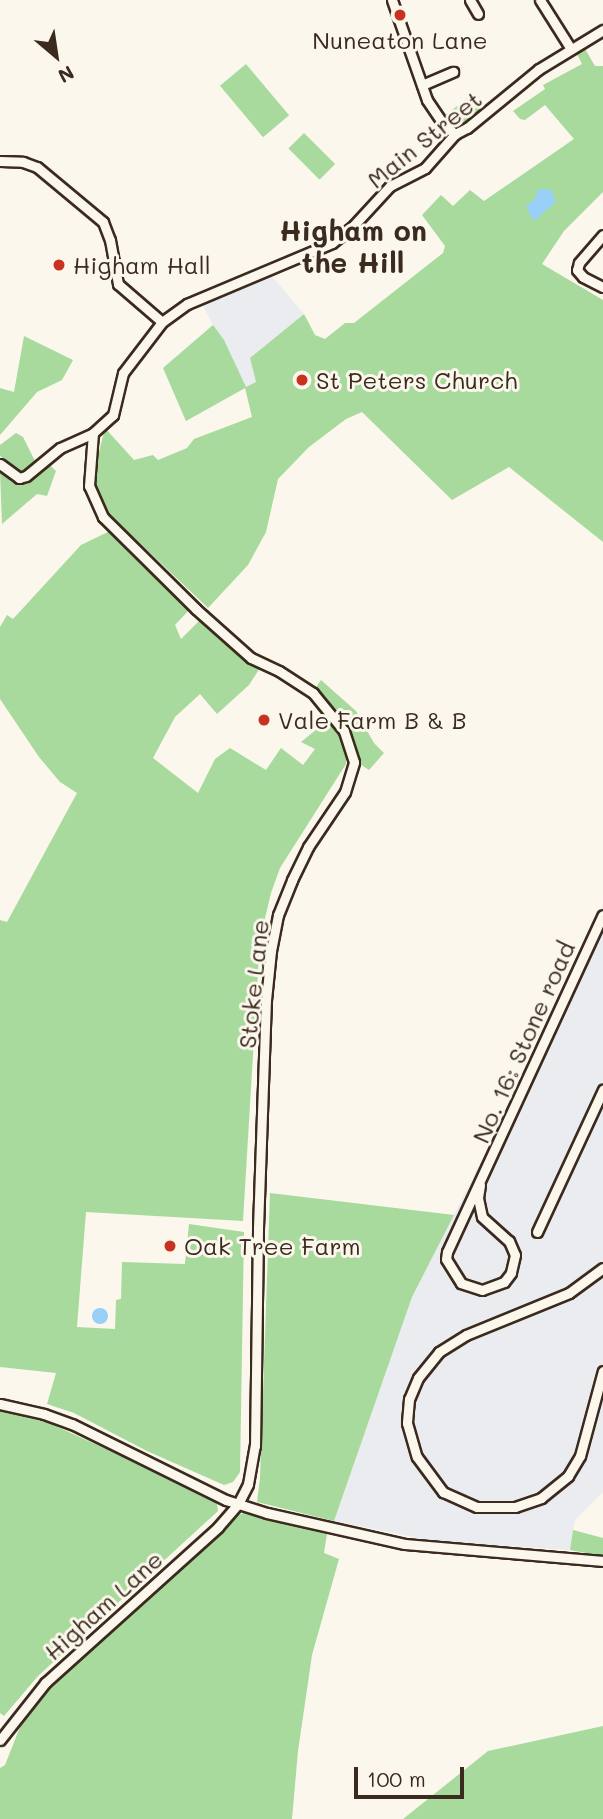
<!DOCTYPE html>
<html>
<head>
<meta charset="utf-8">
<style>
  body { margin:0 }
  #map { position:relative; width:603px; height:1819px; overflow:hidden; background:#fbf7ec; font-family:Mali,sans-serif }
  div>[style] { position:absolute }
  .built>* { inset:0; background:#eaecf0 }
  .green>* { inset:0; background:#a7da9c; transform-origin:0 0 }
  .water>* { inset:0; background:#97cff6 }
  .round { border-radius:50% }
  .roads { filter:drop-shadow(2px 0 #3b2a1e) drop-shadow(-2px 0 #3b2a1e) drop-shadow(0 2px #3b2a1e) drop-shadow(0 -2px #3b2a1e) }
  .minor>* { height:9px; margin:-4.5px; padding:0 4.5px; transform-origin:4.5px; border-radius:4.5px; background:#fbf7ec }
  .dots>* { width:19px; height:19px; translate:-50% -50%; box-sizing:border-box; border:4px solid #fbf7ec; border-radius:50% }
  span { translate:-50% -50%; white-space:nowrap; text-align:center; line-height:1.15; -webkit-text-stroke:6px #fbf7ec; paint-order:stroke }
  .poi-label { font-size:24px; color:#3b2a1e }
  .left { translate:0 -50%; text-align:left }
  .street-label { font-size:24px; color:#3b2a1e }
  .quarter-label { font-size:28px; color:#3b2a1e; font-weight:700 }
  .north { position:absolute; left:21px; top:21px; width:70px; height:70px; -webkit-text-stroke:5px #fbf7ec; paint-order:stroke; rotate:151deg; font-size:19px; font-weight:700; line-height:28px; text-align:center; color:#3b2a1e }
  .north::after { content:''; display:block; margin:auto; width:24px; height:32px; background:#3b2a1e; clip-path:polygon(50% 0,100% 100%,50% 72%,0 100%) }
  .scale { position:absolute; left:354px; top:1767px; width:110px; height:32px; box-sizing:border-box; border:4px solid #3b2a1e; border-top:0; padding-left:9px; font-size:21px; line-height:24px; white-space:nowrap; color:#3b2a1e; -webkit-text-stroke:5px #fbf7ec; paint-order:stroke }
</style>
</head>
<body>
<div id="map">
  <div class="built">
    <i style="clip-path:polygon(272px 276px,304px 314px,250px 358px,256px 382px,186px 421px,163px 368px,213px 325px,201px 302px,251px 279px)"></i>
    <i style="clip-path:polygon(603px 904px,603px 1492px,575px 1520px,570px 1550px,438px 1542px,334px 1521px,412px 1297px,538px 1050px)"></i>
  </div>
  <div class="green">
    <i style="clip-path:polygon(584px 47px,595px 66px,603px 66px,603px 192px,564px 231px,542px 264px,603px 300px,603px 542px,509px 467px,452px 500px,362px 412px,346px 419px,309px 447px,278px 479px,266px 532px,248px 565px,208px 608px,103px 508px,93px 476px,105px 428px,134px 460px,153px 455px,158px 460px,187px 448px,194px 439px,252px 417px,245px 388px,186px 421px,163px 368px,213px 325px,224px 340px,246px 387px,256px 382px,250px 358px,304px 314px,315px 335px,325px 339px,345px 323px,354px 323px,443px 253px,445px 246px,422px 215px,441px 195px,453px 206px,470px 190px,484px 201px,574px 139px,545px 105px,525px 120px,520px 119px,513px 111px,545px 89px,543px 85px,582px 64px,576px 52px)"></i>
    <i style="left:246px;top:64px;width:67px;height:34px;rotate:50deg"></i>
    <i style="clip-path:polygon(471px 96px,483px 110px,455px 131px,441px 118px)"></i>
    <i style="left:304px;top:133px;width:44px;height:22px;rotate:45deg"></i>
    <i style="clip-path:polygon(24px 336px,73px 360px,62px 380px,37px 392px,0 435px,0 388px,14px 392px)"></i>
    <i style="clip-path:polygon(16px 433px,23px 437px,36px 463px,27px 472px,21px 472px,0 456px,0 445px)"></i>
    <i style="clip-path:polygon(49px 464px,56px 471px,47px 496px,37px 494px,2px 524px,0 471px,12px 482px,25px 480px)"></i>
    <i style="clip-path:polygon(112px 530px,190px 609px,175px 625px,181px 639px,200px 620px,205px 621px,260px 668px,249px 685px,217px 714px,200px 694px,175px 717px,153px 758px,198px 793px,215px 759px,230px 748px,266px 770px,281px 748px,303px 765px,315px 749px,301px 742px,328px 720px,346px 743px,346px 764px,280px 868px,271px 893px,260px 939px,243px 1221px,86px 1212px,77px 1327px,115px 1329px,116px 1300px,121px 1299px,122px 1262px,185px 1264px,189px 1224px,244px 1232px,240px 1472px,233px 1482px,224px 1485px,147px 1451px,74px 1413px,47px 1404px,56px 1373px,0 1367px,0 920px,7px 922px,77px 793px,60px 782px,39px 757px,0 699px,0 627px,7px 615px,13px 619px,81px 545px)"></i>
    <i style="clip-path:polygon(321px 680px,356px 711px,374px 743px,384px 753px,369px 770px,360px 764px,352px 738px,338px 714px,314px 690px)"></i>
    <i style="clip-path:polygon(270px 1193px,454px 1215px,412px 1297px,334px 1521px,257px 1502px,260px 1478px)"></i>
    <i style="clip-path:polygon(0 1410px,49px 1423px,207px 1495px,217px 1504px,218px 1511px,38px 1676px,4px 1716px,0 1713px)"></i>
    <i style="clip-path:polygon(248px 1511px,327px 1534px,324px 1553px,339px 1559px,312px 1655px,298px 1751px,292px 1819px,0 1819px,0 1768px,5px 1765px,22px 1722px,50px 1688px,239px 1515px)"></i>
    <i style="clip-path:polygon(573px 1530px,603px 1538px,603px 1556px,570px 1550px)"></i>
    <i style="clip-path:polygon(603px 1726px,603px 1819px,403px 1819px,488px 1751px)"></i>
  </div>
  <div class="water">
    <i style="clip-path:polygon(542px 189px,551px 190px,556px 202px,534px 221px,526px 207px,537px 196px,536px 191px)"></i>
    <i class="round" style="left:92px;top:1308px;width:16px;height:16px"></i>
  </div>
  <div class="roads">
    <div class="minor">
      <i style="left:392px;top:0;width:106px;rotate:70.7deg"></i>
      <i style="left:427px;top:100px;width:29px;rotate:56deg"></i>
      <i style="left:443px;top:124px;width:16px;rotate:40deg"></i>
      <i style="left:470px;top:0;width:16px;rotate:60deg"></i>
      <i style="left:540px;top:0;width:58px;rotate:57.7deg"></i>
      <i style="left:422px;top:85px;width:34px;rotate:-23deg"></i>
      <i style="left:0;top:161px;width:23px;rotate:2deg"></i>
      <i style="left:23px;top:162px;width:15px;rotate:20deg"></i>
      <i style="left:37px;top:167px;width:86px;rotate:39.8deg"></i>
      <i style="left:103px;top:222px;width:19px;rotate:69deg"></i>
      <i style="left:110px;top:240px;width:45px;rotate:79.7deg"></i>
      <i style="left:118px;top:284px;width:58px;rotate:40.8deg"></i>
      <i style="left:603px;top:235px;width:37px;rotate:131deg"></i>
      <i style="left:579px;top:263px;width:7px;rotate:106deg"></i>
      <i style="left:577px;top:270px;width:9px;rotate:49deg"></i>
      <i style="left:583px;top:277px;width:22px;rotate:27deg"></i>
      <i style="left:0;top:464px;width:24px;rotate:36deg"></i>
      <i style="left:19px;top:478px;width:7px;rotate:-16deg"></i>
      <i style="left:26px;top:476px;width:44px;rotate:-39.5deg"></i>
      <i style="left:60px;top:448px;width:36px;rotate:-24deg"></i>
      <i style="left:93px;top:433px;width:27px;rotate:-42deg"></i>
      <i style="left:113px;top:415px;width:43px;rotate:-76.6deg"></i>
      <i style="left:123px;top:373px;width:64px;rotate:-52.6deg"></i>
      <i style="left:162px;top:322px;width:31px;rotate:-36deg"></i>
      <i style="left:187px;top:304px;width:157px;rotate:-22.8deg"></i>
      <i style="left:332px;top:243px;width:28px;rotate:-39deg"></i>
      <i style="left:354px;top:225px;width:53px;rotate:-47.3deg"></i>
      <i style="left:390px;top:186px;width:39px;rotate:-27deg"></i>
      <i style="left:425px;top:168px;width:45px;rotate:-48.6deg"></i>
      <i style="left:455px;top:134px;width:13px;rotate:-27deg"></i>
      <i style="left:467px;top:128px;width:93px;rotate:-39.3deg"></i>
      <i style="left:539px;top:69px;width:75px;rotate:-31.4deg"></i>
      <i style="left:480px;top:1185px;width:13px;rotate:99deg"></i>
      <i style="left:478px;top:1198px;width:19px;rotate:78deg"></i>
      <i style="left:482px;top:1217px;width:36px;rotate:42deg"></i>
      <i style="left:509px;top:1241px;width:15px;rotate:67deg"></i>
      <i style="left:515px;top:1255px;width:18px;rotate:103deg"></i>
      <i style="left:511px;top:1273px;width:11px;rotate:128deg"></i>
      <i style="left:504px;top:1282px;width:23px;rotate:160deg"></i>
      <i style="left:482px;top:1290px;width:22px;rotate:-162deg"></i>
      <i style="left:461px;top:1283px;width:28px;rotate:-122deg"></i>
      <i style="left:446px;top:1259px;width:7px;rotate:-82deg"></i>
      <i style="left:447px;top:1252px;width:371px;rotate:-65.2deg"></i>
      <i style="left:537px;top:1232px;width:157px;rotate:-65.1deg"></i>
      <i style="left:603px;top:1268px;width:42px;rotate:143.7deg"></i>
      <i style="left:569px;top:1293px;width:111px;rotate:157.8deg"></i>
      <i style="left:466px;top:1335px;width:32px;rotate:148deg"></i>
      <i style="left:439px;top:1352px;width:33px;rotate:129deg"></i>
      <i style="left:418px;top:1378px;width:23px;rotate:113deg"></i>
      <i style="left:409px;top:1399px;width:24px;rotate:95deg"></i>
      <i style="left:407px;top:1423px;width:35px;rotate:74deg"></i>
      <i style="left:417px;top:1457px;width:44px;rotate:53.4deg"></i>
      <i style="left:443px;top:1492px;width:37px;rotate:24deg"></i>
      <i style="left:477px;top:1507px;width:38px"></i>
      <i style="left:515px;top:1507px;width:28px;rotate:-19deg"></i>
      <i style="left:541px;top:1498px;width:35px;rotate:-39deg"></i>
      <i style="left:568px;top:1476px;width:23px;rotate:-59deg"></i>
      <i style="left:580px;top:1456px;width:88px;rotate:-74.9deg"></i>
      <i style="left:0;top:1404px;width:45px;rotate:12.8deg"></i>
      <i style="left:44px;top:1414px;width:30px;rotate:20deg"></i>
      <i style="left:72px;top:1424px;width:172px;rotate:26.3deg"></i>
      <i style="left:226px;top:1500px;width:43px;rotate:17.6deg"></i>
      <i style="left:267px;top:1513px;width:141px;rotate:12.7deg"></i>
      <i style="left:405px;top:1544px;width:199px;rotate:4.9deg"></i>
      <i style="left:0;top:1740px;width:73px;rotate:-51.7deg"></i>
      <i style="left:45px;top:1683px;width:233px;rotate:-42deg"></i>
      <i style="left:218px;top:1527px;width:30px;rotate:-49deg"></i>
      <i style="left:238px;top:1504px;width:22px;rotate:-63deg"></i>
      <i style="left:248px;top:1484px;width:39px;rotate:-80deg"></i>
      <i style="left:255px;top:1446px;width:218px;rotate:-89.2deg"></i>
      <i style="left:258px;top:1228px;width:228px;rotate:-88deg"></i>
      <i style="left:266px;top:1000px;width:49px;rotate:-84.2deg"></i>
      <i style="left:271px;top:951px;width:37px;rotate:-79deg"></i>
      <i style="left:278px;top:915px;width:38px;rotate:-68deg"></i>
      <i style="left:292px;top:880px;width:37px;rotate:-64deg"></i>
      <i style="left:308px;top:847px;width:66px;rotate:-56.1deg"></i>
      <i style="left:345px;top:792px;width:31px;rotate:-73deg"></i>
      <i style="left:354px;top:762px;width:33px;rotate:-108deg"></i>
      <i style="left:344px;top:731px;width:49px;rotate:-129.2deg"></i>
      <i style="left:313px;top:693px;width:40px;rotate:-147.1deg"></i>
      <i style="left:279px;top:671px;width:31px;rotate:-155deg"></i>
      <i style="left:251px;top:658px;width:74px;rotate:-138.3deg"></i>
      <i style="left:196px;top:609px;width:131px;rotate:-135.3deg"></i>
      <i style="left:103px;top:517px;width:34px;rotate:-114deg"></i>
      <i style="left:89px;top:486px;width:53px;rotate:-85.7deg"></i>
    </div>
  </div>
  <div class="dots">
    <i style="left:400px;top:15px;background:#c8321e"></i>
    <i style="left:59px;top:265px;background:#c8321e"></i>
    <i style="left:302px;top:380px;background:#c8321e"></i>
    <i style="left:264px;top:720px;background:#c8321e"></i>
    <i style="left:170px;top:1246px;background:#c8321e"></i>
  </div>
  <div class="poi-label">
    <span style="left:400px;top:40px">Nuneaton Lane</span>
    <span class="left" style="left:73px;top:265px">Higham Hall</span>
    <span class="left" style="left:316px;top:380px">St Peters Church</span>
    <span class="left" style="left:278px;top:720px">Vale Farm B &amp; B</span>
    <span class="left" style="left:184px;top:1246px">Oak Tree Farm</span>
  </div>
  <div class="street-label">
    <span style="left:424px;top:139px;rotate:-39deg">Main Street</span>
    <span style="left:253px;top:984px;rotate:-84deg">Stoke Lane</span>
    <span style="left:523px;top:1042px;rotate:-66deg">No. 16: Stone road</span>
    <span style="left:103px;top:1605px;rotate:-42deg">Higham Lane</span>
  </div>
  <div class="quarter-label">
    <span style="left:353px;top:246px">Higham on<br>the Hill</span>
  </div>
  <div class="north">N</div>
  <div class="scale">100 m</div>
</div>
</body>
</html>
